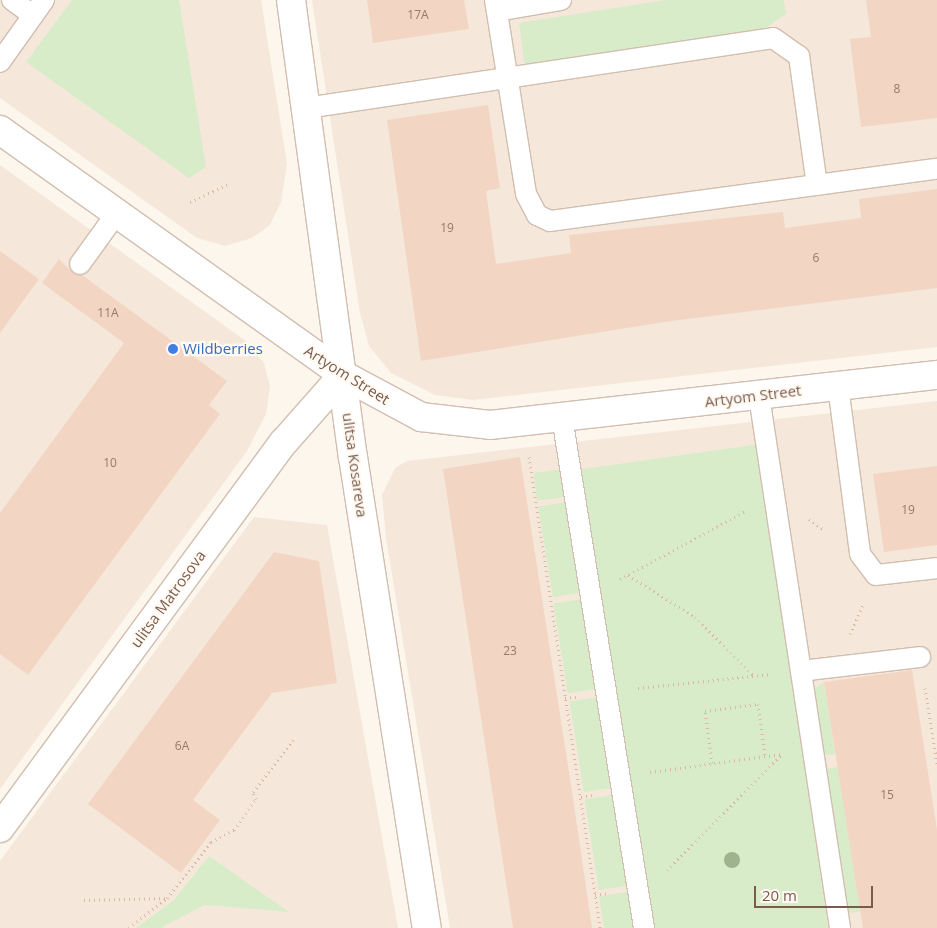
<!DOCTYPE html>
<html>
<head>
<meta charset="utf-8">
<style>
  body { margin:0 }
  #map { position:relative; width:937px; height:928px; overflow:hidden; background:#fdf6ec; font-family:"Open Sans",sans-serif }
  div>[style] { position:absolute }
  .residential>* { inset:0; background:#f5e8da }
  .green>* { inset:0; background:#d8ecc9; transform-origin:0 0 }
  .building>* { inset:0; background:#f3d5c3 }
  .path>* { height:3px; margin-top:-1.5px; transform-origin:0; background:repeating-linear-gradient(90deg,#d9b8a5 0 1px,transparent 0 5px) }
  .roads { filter:drop-shadow(1px 0 #d1beb0) drop-shadow(-1px 0 #d1beb0) drop-shadow(0 1px #d1beb0) drop-shadow(0 -1px #d1beb0) }
  .lane>* { height:20px; margin:-10px; padding:0 10px; transform-origin:10px; border-radius:10px; background:#fff }
  .street>* { height:28px; margin:-14px; padding:0 14px; transform-origin:14px; border-radius:14px; background:#fff }
  .secondary>* { height:28px; margin:-14px; padding:0 14px; transform-origin:14px; border-radius:14px; background:#fff }
  .trees>* { width:16px; height:16px; margin:-8px; border-radius:50%; background:#a0b28e }
  .dots>* { width:14px; height:14px; translate:-50% -50%; box-sizing:border-box; border:2px solid #fffaf3; border-radius:50% }
  span { translate:-50% -50%; white-space:nowrap; text-align:center; line-height:1.15; -webkit-text-stroke:4.5px #fffaf3; paint-order:stroke }
  .number-label { font-size:12px; color:#987a6a }
  .number-label span { -webkit-text-stroke-width:0 }
  .shop-label { font-size:15px; color:#366cbe }
  .left { translate:0 -50%; text-align:left }
  .street-label { font-size:15px; color:#7a5c4d }
  .scale { position:absolute; left:754px; top:886px; width:119px; height:22px; box-sizing:border-box; border:2px solid #7a5c4d; border-top:0; padding-left:6px; font-size:15px; line-height:18px; white-space:nowrap; color:#7a5c4d; -webkit-text-stroke:4px #fffaf3; paint-order:stroke }
</style>
</head>
<body>
<div id="map">
  <div class="residential">
    <i style="clip-path:polygon(0 0,261px 0,287px 164px,281px 202px,270px 225px,252px 238px,225px 246px,197px 238px,0 98px)"></i>
    <i style="clip-path:polygon(312px 0,937px 0,937px 347px,473px 400px,435px 395px,391px 373px,369px 346px,360px 313px)"></i>
    <i style="clip-path:polygon(0 165px,246px 341px,264px 363px,270px 386px,266px 414px,247px 451px,0 789px)"></i>
    <i style="clip-path:polygon(937px 401px,937px 928px,450px 928px,386px 538px,382px 495px,395px 468px,407px 461px)"></i>
    <i style="clip-path:polygon(254px 517px,327px 525px,398px 928px,0 928px,0 861px)"></i>
  </div>
  <div class="green">
    <i style="clip-path:polygon(72px 0,179px 0,206px 167px,189px 178px,26px 62px)"></i>
    <i style="clip-path:polygon(665px 0,784px 0,786px 14px,758px 33px,525px 67px,519px 23px)"></i>
    <i style="left:760px;top:444px;width:489px;height:186px;rotate:82deg"></i>
    <i style="left:569px;top:468px;width:28px;height:36px;rotate:82deg"></i>
    <i style="left:573px;top:501px;width:92px;height:35px;rotate:81deg"></i>
    <i style="left:588px;top:598px;width:91px;height:35px;rotate:81deg"></i>
    <i style="clip-path:polygon(824px 682px,835px 754px,819px 756px,810px 692px)"></i>
    <i style="left:604px;top:696px;width:92px;height:35px;rotate:81deg"></i>
    <i style="left:838px;top:767px;width:146px;height:16px;rotate:81deg"></i>
    <i style="left:619px;top:794px;width:92px;height:35px;rotate:81deg"></i>
    <i style="clip-path:polygon(209px 856px,289px 912px,205px 905px,160px 928px,136px 928px,174px 900px)"></i>
    <i style="clip-path:polygon(634px 891px,640px 928px,604px 928px,599px 896px)"></i>
  </div>
  <div class="building">
    <i style="clip-path:polygon(367px 0,464px 0,469px 29px,373px 43px)"></i>
    <i style="clip-path:polygon(866px 0,937px 0,937px 118px,861px 127px,850px 39px,871px 37px)"></i>
    <i style="clip-path:polygon(488px 105px,500px 188px,486px 191px,496px 264px,571px 253px,569px 235px,783px 212px,785px 228px,861px 218px,859px 199px,937px 189px,937px 288px,671px 321px,421px 361px,387px 120px)"></i>
    <i style="clip-path:polygon(0 251px,39px 279px,0 333px)"></i>
    <i style="clip-path:polygon(59px 259px,73px 273px,82px 275px,227px 381px,209px 405px,220px 414px,28px 675px,0 654px,0 513px,124px 343px,42px 283px)"></i>
    <i style="clip-path:polygon(520px 457px,573px 798px,592px 928px,513px 928px,443px 469px)"></i>
    <i style="clip-path:polygon(937px 466px,937px 545px,884px 552px,873px 474px)"></i>
    <i style="clip-path:polygon(274px 552px,319px 561px,337px 683px,272px 693px,193px 800px,220px 820px,181px 873px,88px 804px)"></i>
    <i style="clip-path:polygon(912px 670px,937px 830px,937px 928px,863px 928px,824px 682px)"></i>
  </div>
  <div class="path">
    <i style="left:190px;top:202px;width:42px;rotate:-25.3deg"></i>
    <i style="left:529px;top:457px;width:476px;rotate:81.4deg"></i>
    <i style="left:809px;top:519px;width:19px;rotate:36deg"></i>
    <i style="left:628px;top:575px;width:79px;rotate:32.1deg"></i>
    <i style="left:695px;top:617px;width:82px;rotate:45deg"></i>
    <i style="left:620px;top:579px;width:143px;rotate:-28.4deg"></i>
    <i style="left:850px;top:634px;width:34px;rotate:-66deg"></i>
    <i style="left:638px;top:688px;width:134px;rotate:-6deg"></i>
    <i style="left:925px;top:688px;width:77px;rotate:81deg"></i>
    <i style="left:565px;top:698px;width:12px;rotate:-5deg"></i>
    <i style="left:712px;top:763px;width:52px;rotate:-97.7deg"></i>
    <i style="left:705px;top:711px;width:53px;rotate:-7.5deg"></i>
    <i style="left:758px;top:704px;width:51px;rotate:82.2deg"></i>
    <i style="left:650px;top:772px;width:133px;rotate:-7.8deg"></i>
    <i style="left:581px;top:797px;width:11px;rotate:-10deg"></i>
    <i style="left:667px;top:870px;width:163px;rotate:-45.2deg"></i>
    <i style="left:595px;top:895px;width:12px;rotate:-9deg"></i>
    <i style="left:84px;top:900px;width:82px;rotate:-1.4deg"></i>
    <i style="left:129px;top:928px;width:48px;rotate:-38.3deg"></i>
    <i style="left:167px;top:898px;width:71px;rotate:-51.8deg"></i>
    <i style="left:211px;top:842px;width:26px;rotate:-28deg"></i>
    <i style="left:234px;top:830px;width:38px;rotate:-55deg"></i>
    <i style="left:256px;top:799px;width:8px;rotate:-113deg"></i>
    <i style="left:253px;top:792px;width:66px;rotate:-52.4deg"></i>
  </div>
  <div class="roads">
    <div class="lane">
      <i style="left:12px;top:0;width:26px;rotate:36deg"></i>
      <i style="left:495px;top:0;width:196px;rotate:80.9deg"></i>
      <i style="left:526px;top:194px;width:24px;rotate:62deg"></i>
      <i style="left:537px;top:215px;width:14px;rotate:25deg"></i>
      <i style="left:550px;top:221px;width:390px;rotate:-7.7deg"></i>
      <i style="left:497px;top:11px;width:65px;rotate:-9.8deg"></i>
      <i style="left:0;top:62px;width:76px;rotate:-54.6deg"></i>
      <i style="left:306px;top:108px;width:472px;rotate:-8.5deg"></i>
      <i style="left:773px;top:38px;width:32px;rotate:35deg"></i>
      <i style="left:799px;top:56px;width:130px;rotate:82.1deg"></i>
      <i style="left:80px;top:264px;width:62px;rotate:-54.2deg"></i>
      <i style="left:838px;top:386px;width:169px;rotate:82.5deg"></i>
      <i style="left:860px;top:554px;width:26px;rotate:53deg"></i>
      <i style="left:876px;top:575px;width:61px;rotate:-6.5deg"></i>
      <i style="left:759px;top:396px;width:538px;rotate:81.34deg"></i>
      <i style="left:562px;top:417px;width:518px;rotate:80.88deg"></i>
      <i style="left:801px;top:671px;width:120px;rotate:-6.7deg"></i>
    </div>
    <div class="street">
      <i style="left:291px;top:0;width:461px;rotate:82.3deg"></i>
      <i style="left:353px;top:457px;width:477px;rotate:81.1deg"></i>
      <i style="left:0;top:828px;width:479px;rotate:-53.7deg"></i>
      <i style="left:284px;top:442px;width:89px;rotate:-48.6deg"></i>
    </div>
    <div class="secondary">
      <i style="left:0;top:130px;width:422px;rotate:35.5deg"></i>
      <i style="left:343px;top:375px;width:89px;rotate:28.3deg"></i>
      <i style="left:421px;top:417px;width:69px;rotate:6.6deg"></i>
      <i style="left:490px;top:425px;width:450px;rotate:-6.4deg"></i>
    </div>
  </div>
  <div class="trees">
    <i style="left:732px;top:860px"></i>
  </div>
  <div class="dots">
    <i style="left:173px;top:349px;background:#3f7fe0"></i>
  </div>
  <div class="number-label">
    <span style="left:418px;top:15px">17А</span>
    <span style="left:897px;top:89px">8</span>
    <span style="left:447px;top:228px">19</span>
    <span style="left:816px;top:258px">6</span>
    <span style="left:108px;top:313px">11А</span>
    <span style="left:110px;top:463px">10</span>
    <span style="left:908px;top:510px">19</span>
    <span style="left:510px;top:651px">23</span>
    <span style="left:182px;top:746px">6А</span>
    <span style="left:887px;top:795px">15</span>
  </div>
  <div class="shop-label">
    <span class="left" style="left:183px;top:349px">Wildberries</span>
  </div>
  <div class="street-label">
    <span style="left:347px;top:375px;rotate:32deg">Artyom Street</span>
    <span style="left:753px;top:396px;rotate:-7deg">Artyom Street</span>
    <span style="left:355px;top:465px;rotate:82deg">ulitsa Kosareva</span>
    <span style="left:168px;top:599px;rotate:-54deg">ulitsa Matrosova</span>
  </div>
  <div class="scale">20 m</div>
</div>
</body>
</html>
